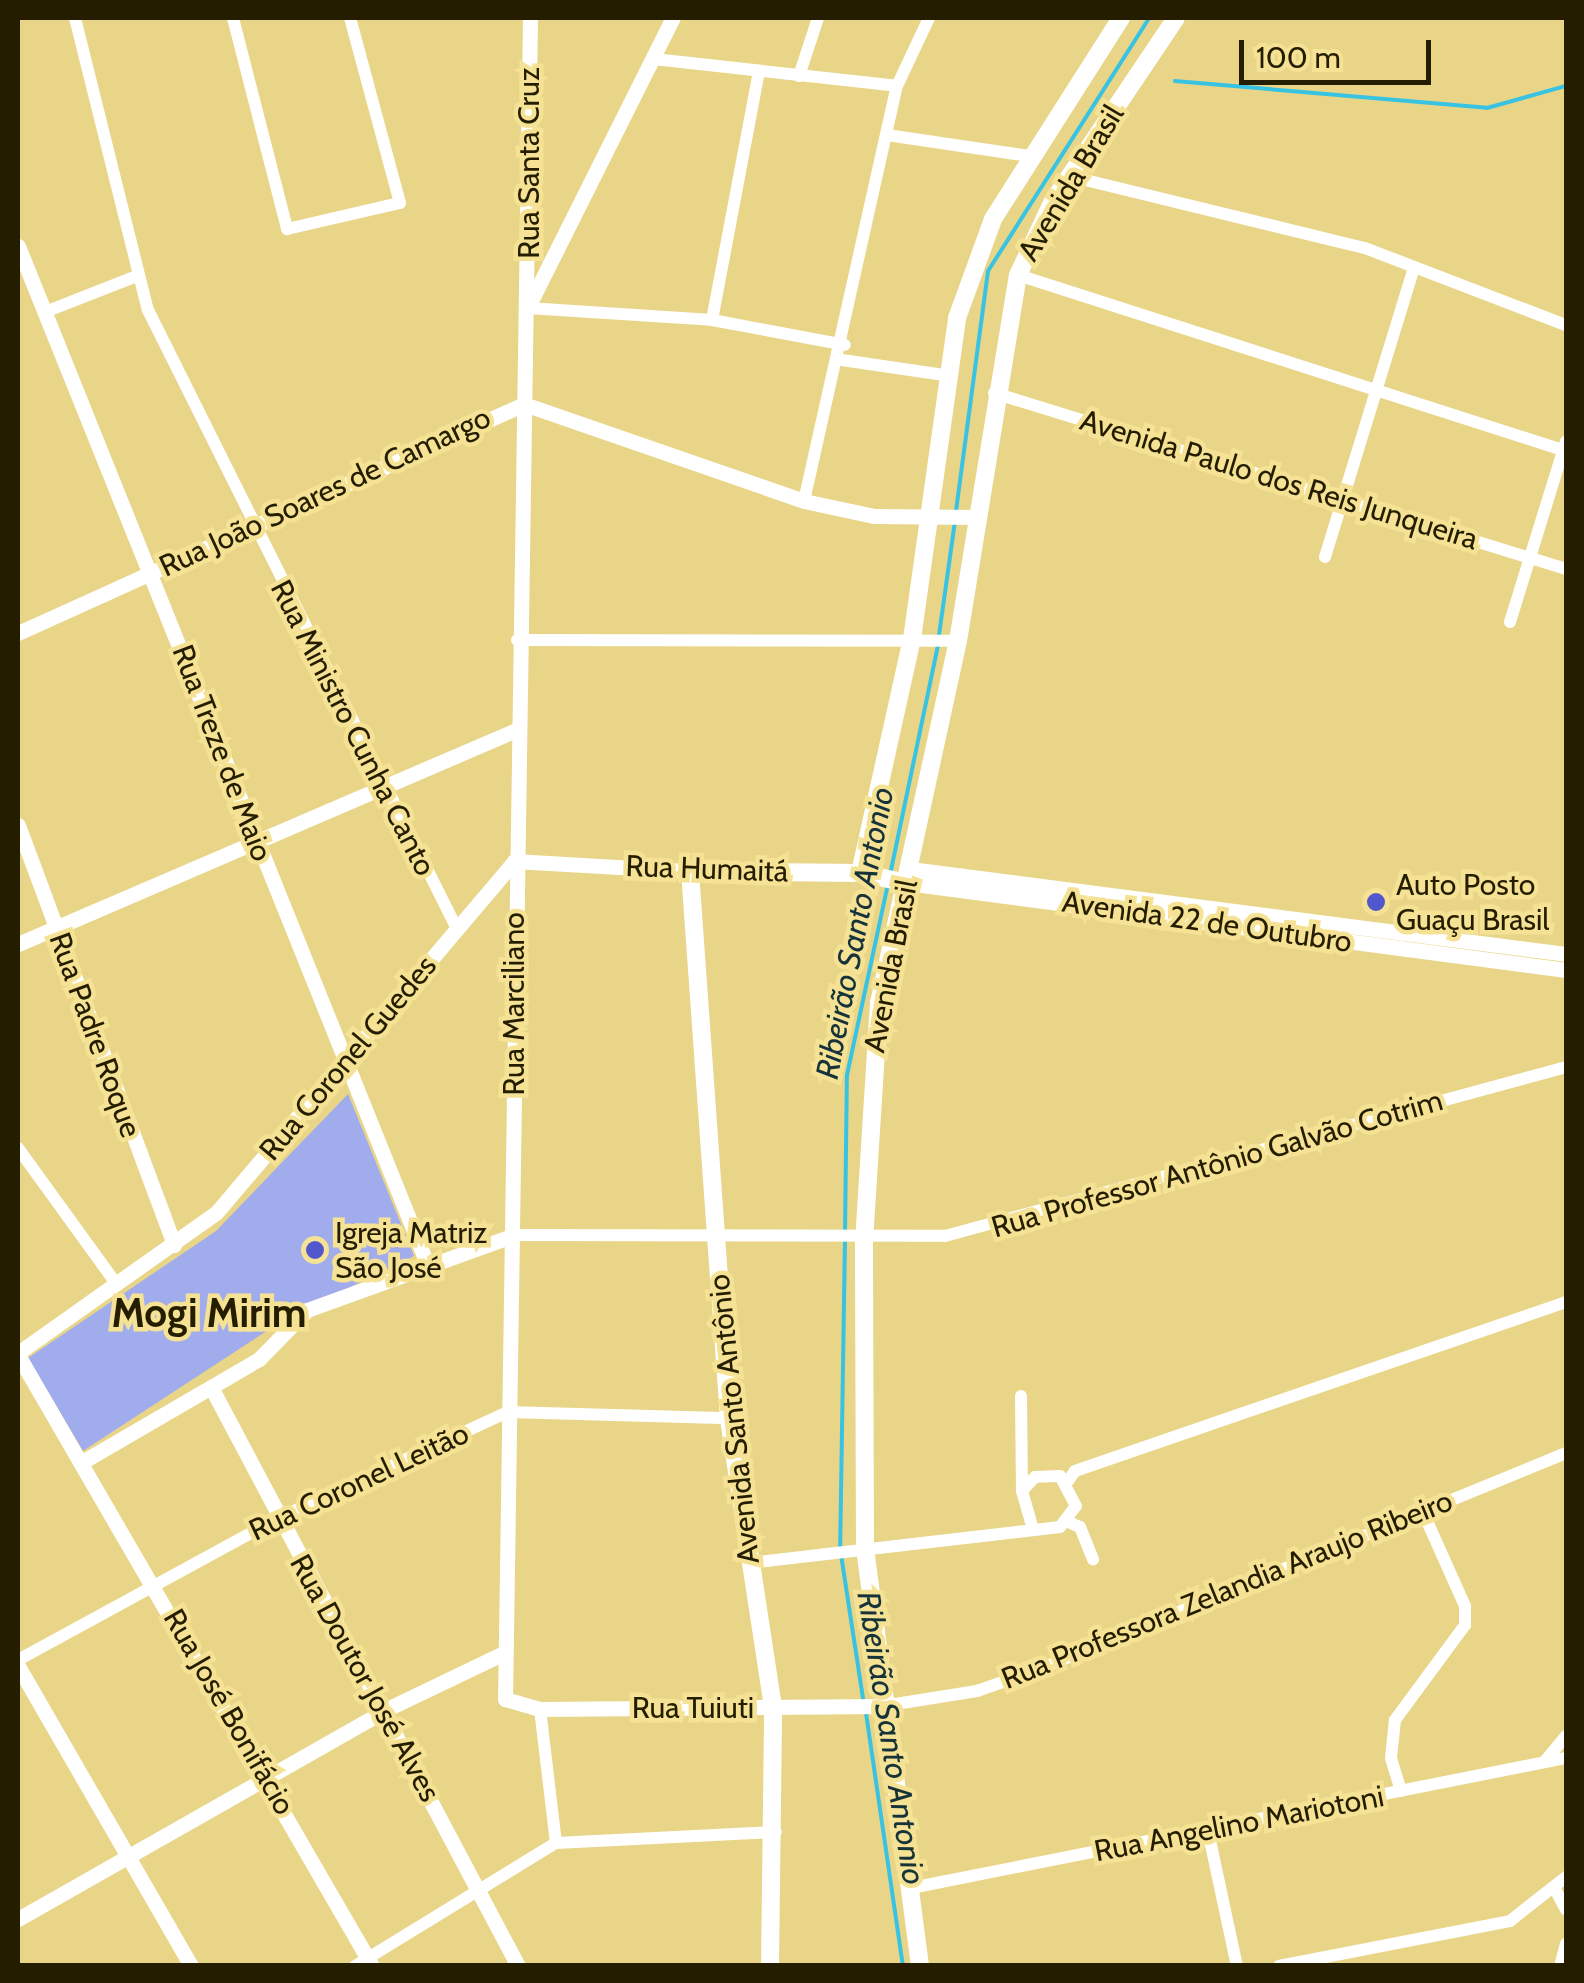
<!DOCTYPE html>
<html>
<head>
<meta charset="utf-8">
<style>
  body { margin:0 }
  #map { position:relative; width:1584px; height:1983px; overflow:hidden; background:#e8d588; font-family:Cabin,sans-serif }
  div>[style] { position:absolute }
  .green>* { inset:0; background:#a1acec }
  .stream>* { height:4px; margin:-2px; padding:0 2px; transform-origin:2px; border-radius:2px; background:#39c3e2 }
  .minor>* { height:12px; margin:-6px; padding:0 6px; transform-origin:6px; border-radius:6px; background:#fff }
  .tertiary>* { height:15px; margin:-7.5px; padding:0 7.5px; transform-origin:7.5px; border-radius:7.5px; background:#fff }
  .secondary>* { height:18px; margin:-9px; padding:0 9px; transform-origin:9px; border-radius:9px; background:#fff }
  .dots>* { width:28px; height:28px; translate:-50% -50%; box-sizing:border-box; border:5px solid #f5e295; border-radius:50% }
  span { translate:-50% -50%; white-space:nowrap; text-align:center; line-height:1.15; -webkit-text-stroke:9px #f5e295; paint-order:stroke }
  .street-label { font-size:30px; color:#251d00 }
  .poi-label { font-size:30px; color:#251d00 }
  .left { translate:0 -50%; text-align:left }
  .water-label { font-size:32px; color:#17333a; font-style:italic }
  .district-label { font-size:40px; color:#251d00; font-weight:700 }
  .frame { position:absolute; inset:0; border:20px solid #251d00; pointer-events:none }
  .scale { position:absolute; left:1239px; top:40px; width:192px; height:45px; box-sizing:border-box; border:5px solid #251d00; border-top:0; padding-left:12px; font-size:30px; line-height:35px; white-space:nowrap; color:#251d00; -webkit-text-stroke:8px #f5e295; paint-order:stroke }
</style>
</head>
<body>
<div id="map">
  <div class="green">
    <i style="clip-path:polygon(348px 1094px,414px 1256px,285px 1319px,83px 1451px,28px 1358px,216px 1231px)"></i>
  </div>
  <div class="stream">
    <i style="left:1175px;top:81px;width:313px;rotate:4.9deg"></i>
    <i style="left:1487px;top:108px;width:82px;rotate:-15.6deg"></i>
    <i style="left:956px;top:511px;width:242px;rotate:-82.4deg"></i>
    <i style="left:988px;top:271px;width:300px;rotate:-57.5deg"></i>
    <i style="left:939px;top:635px;width:115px;rotate:-82deg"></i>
    <i style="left:890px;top:875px;width:235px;rotate:-78.2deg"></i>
    <i style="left:845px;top:1231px;width:156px;rotate:-89.3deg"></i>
    <i style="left:847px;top:1075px;width:195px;rotate:-77.9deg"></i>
    <i style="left:845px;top:1240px;width:308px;rotate:90.9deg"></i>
    <i style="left:840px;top:1548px;width:158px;rotate:81.3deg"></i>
    <i style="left:866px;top:1713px;width:256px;rotate:81.7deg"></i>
  </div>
  <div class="minor">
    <i style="left:75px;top:18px;width:301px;rotate:76deg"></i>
    <i style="left:148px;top:310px;width:692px;rotate:63.47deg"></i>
    <i style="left:233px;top:18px;width:218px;rotate:75.6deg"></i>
    <i style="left:287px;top:229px;width:116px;rotate:-13deg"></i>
    <i style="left:400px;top:203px;width:192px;rotate:-105.1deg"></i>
    <i style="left:654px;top:59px;width:244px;rotate:6.3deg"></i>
    <i style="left:799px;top:76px;width:61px;rotate:-71.9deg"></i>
    <i style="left:887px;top:135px;width:144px;rotate:8.4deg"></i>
    <i style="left:1069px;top:176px;width:305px;rotate:13.7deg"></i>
    <i style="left:1365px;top:248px;width:215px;rotate:21deg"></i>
    <i style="left:1018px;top:275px;width:576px;rotate:17.81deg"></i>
    <i style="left:528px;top:308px;width:184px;rotate:3.7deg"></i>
    <i style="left:712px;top:320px;width:135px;rotate:10.6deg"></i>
    <i style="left:45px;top:312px;width:99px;rotate:-21.4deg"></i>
    <i style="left:712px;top:320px;width:252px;rotate:-79.3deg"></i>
    <i style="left:842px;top:360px;width:103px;rotate:8.4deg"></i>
    <i style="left:994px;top:393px;width:598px;rotate:17.1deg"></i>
    <i style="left:804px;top:501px;width:425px;rotate:-77.4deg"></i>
    <i style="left:897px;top:86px;width:75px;rotate:-64.8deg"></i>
    <i style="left:1325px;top:557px;width:302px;rotate:-72.9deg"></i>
    <i style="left:1510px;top:622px;width:189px;rotate:-72.8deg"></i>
    <i style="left:517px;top:640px;width:441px;rotate:0.1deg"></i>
    <i style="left:18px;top:1148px;width:169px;rotate:54.1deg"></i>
    <i style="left:514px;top:1235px;width:431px;rotate:0.1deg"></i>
    <i style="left:945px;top:1236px;width:644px;rotate:-15.22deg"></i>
    <i style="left:1021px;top:1396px;width:95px;rotate:89.4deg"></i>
    <i style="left:1068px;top:1481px;width:12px;rotate:-55deg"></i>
    <i style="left:1075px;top:1471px;width:519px;rotate:-18.99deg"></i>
    <i style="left:1068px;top:1522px;width:13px;rotate:23deg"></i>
    <i style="left:1080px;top:1527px;width:35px;rotate:68deg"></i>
    <i style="left:749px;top:1563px;width:313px;rotate:-6.6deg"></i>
    <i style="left:1060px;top:1527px;width:26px;rotate:-53deg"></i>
    <i style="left:1076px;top:1506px;width:34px;rotate:-118deg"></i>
    <i style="left:1060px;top:1476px;width:25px;rotate:178deg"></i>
    <i style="left:1035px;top:1477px;width:19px;rotate:133deg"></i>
    <i style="left:1022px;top:1491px;width:35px;rotate:74deg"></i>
    <i style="left:18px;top:1660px;width:295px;rotate:-28.6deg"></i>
    <i style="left:277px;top:1519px;width:255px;rotate:-24.9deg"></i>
    <i style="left:508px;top:1412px;width:221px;rotate:1.6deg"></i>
    <i style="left:883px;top:1706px;width:95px;rotate:-9.1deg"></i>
    <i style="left:977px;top:1691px;width:72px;rotate:-19.4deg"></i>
    <i style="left:1045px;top:1667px;width:563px;rotate:-22.33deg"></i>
    <i style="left:540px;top:1709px;width:135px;rotate:83.2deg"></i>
    <i style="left:1545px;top:1761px;width:33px;rotate:-50deg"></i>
    <i style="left:1401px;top:1791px;width:34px;rotate:-107deg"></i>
    <i style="left:1391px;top:1758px;width:38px;rotate:-84deg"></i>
    <i style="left:1395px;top:1720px;width:118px;rotate:-53.6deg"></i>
    <i style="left:1465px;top:1625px;width:19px;rotate:-90deg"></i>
    <i style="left:1465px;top:1606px;width:103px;rotate:-114.1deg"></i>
    <i style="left:1208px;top:1831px;width:138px;rotate:77.9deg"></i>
    <i style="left:911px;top:1888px;width:668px;rotate:-11.23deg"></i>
    <i style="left:1556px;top:1891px;width:21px;rotate:62deg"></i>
    <i style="left:355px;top:1966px;width:236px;rotate:-31.5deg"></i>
    <i style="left:556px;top:1843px;width:220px;rotate:-2.9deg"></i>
    <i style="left:1279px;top:1966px;width:235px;rotate:-11deg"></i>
    <i style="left:1510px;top:1921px;width:71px;rotate:-38.2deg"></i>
    <i style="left:1560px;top:1966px;width:23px;rotate:-75deg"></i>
  </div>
  <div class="tertiary">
    <i style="left:530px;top:18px;width:1681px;rotate:90.85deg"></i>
    <i style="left:505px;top:1699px;width:36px;rotate:16deg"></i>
    <i style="left:540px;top:1709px;width:343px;rotate:-0.5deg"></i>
    <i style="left:18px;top:246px;width:1094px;rotate:68.1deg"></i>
    <i style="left:529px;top:305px;width:321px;rotate:-63.4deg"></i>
    <i style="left:18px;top:633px;width:555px;rotate:-24.35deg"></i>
    <i style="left:524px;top:404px;width:296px;rotate:19.1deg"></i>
    <i style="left:804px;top:501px;width:72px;rotate:12.1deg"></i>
    <i style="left:874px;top:516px;width:103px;rotate:0.6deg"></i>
    <i style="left:18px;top:825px;width:448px;rotate:69.6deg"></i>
    <i style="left:910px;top:869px;width:661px;rotate:7.38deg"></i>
    <i style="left:907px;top:883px;width:665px;rotate:7.52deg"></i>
    <i style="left:18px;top:944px;width:542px;rotate:-23.25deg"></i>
    <i style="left:18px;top:1353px;width:242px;rotate:-35.3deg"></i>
    <i style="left:216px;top:1213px;width:461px;rotate:-49.7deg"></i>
    <i style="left:514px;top:861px;width:176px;rotate:3.3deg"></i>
    <i style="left:18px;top:1355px;width:706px;rotate:59.91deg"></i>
    <i style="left:212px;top:1389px;width:653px;rotate:62.06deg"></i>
    <i style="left:82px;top:1462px;width:205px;rotate:-30.2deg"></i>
    <i style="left:259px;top:1359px;width:69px;rotate:-45.6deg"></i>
    <i style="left:307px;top:1310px;width:220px;rotate:-19.9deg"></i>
    <i style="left:18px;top:1666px;width:346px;rotate:60deg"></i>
    <i style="left:18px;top:1919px;width:425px;rotate:-29.6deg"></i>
    <i style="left:387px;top:1709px;width:127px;rotate:-25.6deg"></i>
  </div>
  <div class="secondary">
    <i style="left:860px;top:873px;width:240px;rotate:-77.5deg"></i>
    <i style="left:912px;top:639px;width:324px;rotate:-82deg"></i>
    <i style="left:957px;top:318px;width:105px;rotate:-70deg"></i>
    <i style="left:993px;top:219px;width:238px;rotate:-57.5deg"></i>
    <i style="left:770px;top:1966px;width:259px;rotate:-89.3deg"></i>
    <i style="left:773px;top:1707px;width:292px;rotate:-98.7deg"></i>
    <i style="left:729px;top:1418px;width:548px;rotate:-94.08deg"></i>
    <i style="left:690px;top:871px;width:170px;rotate:0.7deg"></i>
    <i style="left:860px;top:873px;width:48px;rotate:12deg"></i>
    <i style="left:920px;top:1966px;width:423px;rotate:-97.5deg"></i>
    <i style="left:865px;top:1547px;width:305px;rotate:-90.2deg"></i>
    <i style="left:864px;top:1242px;width:239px;rotate:-86.4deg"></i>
    <i style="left:879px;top:1003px;width:371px;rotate:-77.7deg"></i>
    <i style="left:958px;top:641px;width:371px;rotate:-80.7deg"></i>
    <i style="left:1018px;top:275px;width:82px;rotate:-64.7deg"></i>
    <i style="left:1053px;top:201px;width:220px;rotate:-56.1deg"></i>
  </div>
  <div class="dots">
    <i style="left:1376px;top:902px;background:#5257ce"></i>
    <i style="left:315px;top:1250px;background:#5257ce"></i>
  </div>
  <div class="street-label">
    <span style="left:529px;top:163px;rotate:-90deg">Rua Santa Cruz</span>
    <span style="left:1071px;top:183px;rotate:-59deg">Avenida Brasil</span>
    <span style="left:1279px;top:480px;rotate:17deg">Avenida Paulo dos Reis Junqueira</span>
    <span style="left:325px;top:492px;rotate:-25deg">Rua João Soares de Camargo</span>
    <span style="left:353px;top:728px;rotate:63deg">Rua Ministro Cunha Canto</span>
    <span style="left:222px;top:753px;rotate:69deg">Rua Treze de Maio</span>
    <span style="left:707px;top:869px;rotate:2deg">Rua Humaitá</span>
    <span style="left:1207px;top:922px;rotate:8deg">Avenida 22 de Outubro</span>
    <span style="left:891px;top:966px;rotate:-79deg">Avenida Brasil</span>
    <span style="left:514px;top:1004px;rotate:-90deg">Rua Marciliano</span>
    <span style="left:95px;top:1035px;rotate:70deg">Rua Padre Roque</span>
    <span style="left:348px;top:1058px;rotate:-50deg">Rua Coronel Guedes</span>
    <span style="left:1217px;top:1164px;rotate:-16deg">Rua Professor Antônio Galvão Cotrim</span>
    <span style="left:734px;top:1419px;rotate:-96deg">Avenida Santo Antônio</span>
    <span style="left:359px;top:1482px;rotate:-25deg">Rua Coronel Leitão</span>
    <span style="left:1227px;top:1590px;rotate:-22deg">Rua Professora Zelandia Araujo Ribeiro</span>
    <span style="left:365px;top:1678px;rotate:61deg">Rua Doutor José Alves</span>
    <span style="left:693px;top:1708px">Rua Tuiuti</span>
    <span style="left:229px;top:1712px;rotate:60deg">Rua José Bonifácio</span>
    <span style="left:1239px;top:1824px;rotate:-11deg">Rua Angelino Mariotoni</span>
  </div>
  <div class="poi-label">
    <span class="left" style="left:1396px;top:902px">Auto Posto<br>Guaçu Brasil</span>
    <span class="left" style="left:335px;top:1250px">Igreja Matriz<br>São José</span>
  </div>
  <div class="water-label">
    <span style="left:855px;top:933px;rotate:-79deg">Ribeirão Santo Antonio</span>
    <span style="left:891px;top:1738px;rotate:81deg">Ribeirão Santo Antonio</span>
  </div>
  <div class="district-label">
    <span style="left:209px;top:1313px">Mogi Mirim</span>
  </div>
  <div class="frame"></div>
  <div class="scale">100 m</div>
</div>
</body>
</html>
